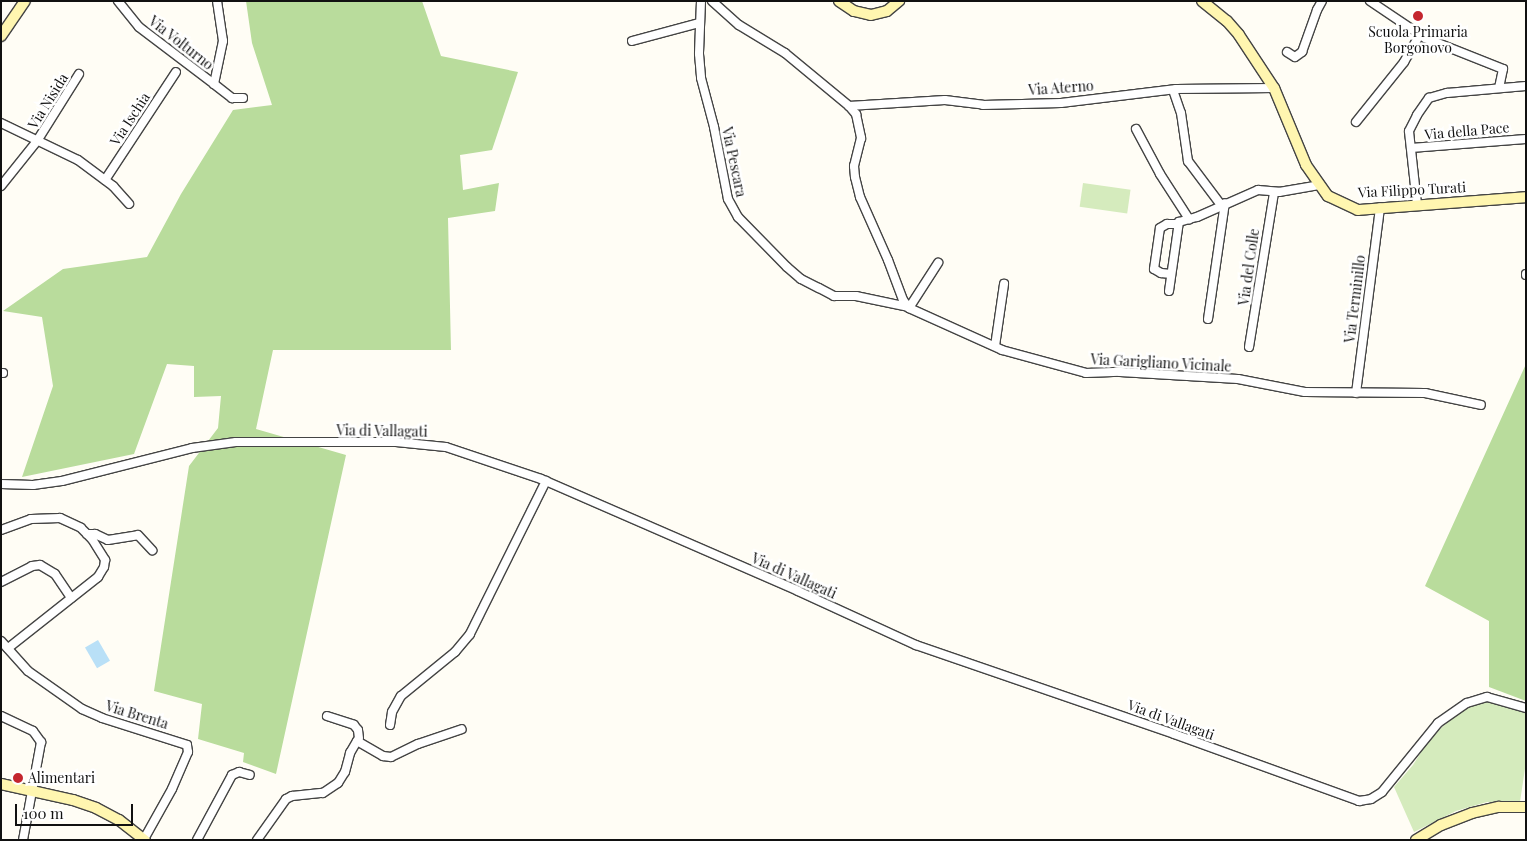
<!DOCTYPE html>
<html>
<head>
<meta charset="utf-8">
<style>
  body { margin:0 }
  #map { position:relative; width:1527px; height:841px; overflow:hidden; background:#fffdf5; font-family:"Playfair Display",serif }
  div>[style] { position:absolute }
  .green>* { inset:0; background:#d5ebbd; transform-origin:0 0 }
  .forest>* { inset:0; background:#b9dc9c }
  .water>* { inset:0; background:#b9e0f7; transform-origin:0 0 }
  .roads { filter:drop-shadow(1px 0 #444) drop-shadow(-1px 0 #444) drop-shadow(0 1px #444) drop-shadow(0 -1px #444) }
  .street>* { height:8px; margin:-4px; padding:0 4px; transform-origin:4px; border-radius:4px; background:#fff }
  .secondary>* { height:10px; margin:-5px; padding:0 5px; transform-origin:5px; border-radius:5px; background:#fff6b0 }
  .dots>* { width:14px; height:14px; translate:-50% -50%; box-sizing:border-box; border:2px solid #fff; border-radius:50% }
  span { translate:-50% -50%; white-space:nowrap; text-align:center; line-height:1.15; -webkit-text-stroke:5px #fff; paint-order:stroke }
  .poi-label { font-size:14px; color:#111 }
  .left { translate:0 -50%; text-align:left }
  .street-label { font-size:14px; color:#111 }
  .frame { position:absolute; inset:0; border:2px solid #111; pointer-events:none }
  .scale { position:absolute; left:15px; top:804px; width:118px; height:22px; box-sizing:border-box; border:2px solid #111; border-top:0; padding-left:6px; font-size:15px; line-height:18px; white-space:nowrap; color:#111; -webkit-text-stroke:4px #fff; paint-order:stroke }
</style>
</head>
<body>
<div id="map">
  <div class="green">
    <i style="left:1083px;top:183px;width:48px;height:24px;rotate:8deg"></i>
    <i style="clip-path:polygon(1491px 700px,1526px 712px,1526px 762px,1520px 802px,1487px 802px,1456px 811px,1414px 832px,1394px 787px,1413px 765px,1423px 749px,1440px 729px,1464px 708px)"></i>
  </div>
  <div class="forest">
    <i style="clip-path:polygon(246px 1px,422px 1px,441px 56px,518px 72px,492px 150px,460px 155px,463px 190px,499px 183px,495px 211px,448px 218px,451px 350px,273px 350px,256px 429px,346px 455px,276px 774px,243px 762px,244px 753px,198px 739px,202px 704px,154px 691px,189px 466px,218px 428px,221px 396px,194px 397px,194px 366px,167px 364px,134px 454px,22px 477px,53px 386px,42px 317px,3px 311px,63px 269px,147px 257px,181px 194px,233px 110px,272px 105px,252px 43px)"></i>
    <i style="clip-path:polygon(1526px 364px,1526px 701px,1489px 687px,1489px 621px,1425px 586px)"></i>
  </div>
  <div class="water">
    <i style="left:98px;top:640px;width:24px;height:15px;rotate:60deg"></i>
  </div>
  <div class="roads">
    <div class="street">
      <i style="left:118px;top:1px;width:33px;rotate:51deg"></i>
      <i style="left:139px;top:27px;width:94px;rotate:37.2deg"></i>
      <i style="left:214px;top:84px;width:44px;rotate:-78.2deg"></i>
      <i style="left:223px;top:41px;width:40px;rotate:-98.5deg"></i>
      <i style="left:701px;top:1px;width:53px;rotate:92.2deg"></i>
      <i style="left:699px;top:54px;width:24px;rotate:85deg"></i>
      <i style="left:701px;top:78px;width:51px;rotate:75.1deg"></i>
      <i style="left:714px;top:127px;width:73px;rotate:79deg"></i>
      <i style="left:728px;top:199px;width:21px;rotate:61deg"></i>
      <i style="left:738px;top:217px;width:70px;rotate:45.6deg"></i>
      <i style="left:787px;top:267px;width:18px;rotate:41deg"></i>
      <i style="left:801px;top:279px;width:20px;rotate:27deg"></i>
      <i style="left:819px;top:288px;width:17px;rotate:28deg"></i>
      <i style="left:834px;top:296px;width:22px"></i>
      <i style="left:856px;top:296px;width:53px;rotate:11.9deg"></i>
      <i style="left:712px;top:1px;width:36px;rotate:42deg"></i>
      <i style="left:739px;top:25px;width:54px;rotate:31.3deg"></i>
      <i style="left:785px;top:53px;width:83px;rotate:39.6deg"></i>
      <i style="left:849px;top:106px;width:11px;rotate:49deg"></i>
      <i style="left:856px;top:114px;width:25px;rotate:78deg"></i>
      <i style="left:861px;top:138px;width:29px;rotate:104deg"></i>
      <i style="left:854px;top:166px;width:11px;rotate:85deg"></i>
      <i style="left:855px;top:177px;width:21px;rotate:76deg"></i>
      <i style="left:860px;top:197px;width:69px;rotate:66deg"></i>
      <i style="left:888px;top:260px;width:43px;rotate:69.4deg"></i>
      <i style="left:903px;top:300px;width:10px;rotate:53deg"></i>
      <i style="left:909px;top:308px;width:102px;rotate:24.3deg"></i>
      <i style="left:1002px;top:350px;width:87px;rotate:15.3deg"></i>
      <i style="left:1086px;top:373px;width:34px;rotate:-2deg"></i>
      <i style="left:1120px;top:372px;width:118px;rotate:3.4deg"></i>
      <i style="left:1238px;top:379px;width:68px;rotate:11deg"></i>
      <i style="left:1305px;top:392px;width:120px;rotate:0.5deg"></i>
      <i style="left:1425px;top:393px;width:57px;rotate:12.1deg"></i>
      <i style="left:1370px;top:1px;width:66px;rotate:33.9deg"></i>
      <i style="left:1425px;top:38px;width:84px;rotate:21.7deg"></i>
      <i style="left:1503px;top:69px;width:19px;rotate:102deg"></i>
      <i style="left:632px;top:41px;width:69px;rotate:-15deg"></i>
      <i style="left:1287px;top:52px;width:9px;rotate:32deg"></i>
      <i style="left:1295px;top:57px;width:9px;rotate:-36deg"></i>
      <i style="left:1302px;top:52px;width:45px;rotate:-70.3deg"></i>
      <i style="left:1317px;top:10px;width:10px;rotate:-61deg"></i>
      <i style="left:214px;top:84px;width:23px;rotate:38deg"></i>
      <i style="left:232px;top:98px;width:11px"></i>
      <i style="left:1173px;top:90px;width:24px;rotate:71deg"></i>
      <i style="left:1181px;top:113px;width:49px;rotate:81.7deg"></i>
      <i style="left:1188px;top:161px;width:55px;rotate:53.1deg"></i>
      <i style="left:849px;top:106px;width:96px;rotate:-3.6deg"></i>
      <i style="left:945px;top:100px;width:38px;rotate:7deg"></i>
      <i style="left:983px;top:105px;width:78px;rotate:-1.5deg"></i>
      <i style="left:1061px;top:103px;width:116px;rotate:-6.9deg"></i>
      <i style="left:1176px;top:89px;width:98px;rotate:-0.6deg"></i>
      <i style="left:1356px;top:122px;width:77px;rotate:-51.3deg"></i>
      <i style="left:1404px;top:62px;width:32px;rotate:-60deg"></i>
      <i style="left:1px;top:123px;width:85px;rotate:25.7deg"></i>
      <i style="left:78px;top:160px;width:44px;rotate:36.6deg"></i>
      <i style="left:113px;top:186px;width:24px;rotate:48deg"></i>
      <i style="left:1136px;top:129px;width:51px;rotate:61.9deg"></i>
      <i style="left:1160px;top:174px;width:54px;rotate:57.2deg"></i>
      <i style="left:1411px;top:148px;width:115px;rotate:-4.5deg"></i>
      <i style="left:105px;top:180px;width:129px;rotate:-56.7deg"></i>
      <i style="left:1px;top:186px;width:58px;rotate:-51.3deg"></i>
      <i style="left:37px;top:141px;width:79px;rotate:-57.9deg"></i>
      <i style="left:1417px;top:204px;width:73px;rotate:-96.3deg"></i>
      <i style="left:1409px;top:131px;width:18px;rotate:-63deg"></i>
      <i style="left:1417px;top:115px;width:21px;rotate:-55deg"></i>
      <i style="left:1429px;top:98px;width:19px;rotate:-16deg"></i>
      <i style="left:1447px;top:93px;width:79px;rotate:-5.1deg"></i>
      <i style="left:1171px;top:274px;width:10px;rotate:-174deg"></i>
      <i style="left:1161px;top:273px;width:8px;rotate:-150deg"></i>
      <i style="left:1154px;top:269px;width:41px;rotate:-81.7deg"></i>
      <i style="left:1160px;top:228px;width:8px;rotate:-30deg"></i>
      <i style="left:1167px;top:224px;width:11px"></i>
      <i style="left:1526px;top:275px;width:1px;rotate:-90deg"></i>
      <i style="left:1169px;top:291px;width:70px;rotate:-81.8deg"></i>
      <i style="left:1179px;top:222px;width:19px;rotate:-16deg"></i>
      <i style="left:1197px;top:217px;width:67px;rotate:-23.9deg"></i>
      <i style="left:1258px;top:190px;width:21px;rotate:5deg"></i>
      <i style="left:1279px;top:192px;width:42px;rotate:-9.7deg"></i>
      <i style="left:909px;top:308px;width:54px;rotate:-57.2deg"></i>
      <i style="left:1208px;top:319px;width:117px;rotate:-81.7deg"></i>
      <i style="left:995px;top:346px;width:63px;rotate:-81.7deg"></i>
      <i style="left:1249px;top:347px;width:157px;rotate:-80.8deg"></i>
      <i style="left:1px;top:373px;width:2px"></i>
      <i style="left:1356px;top:393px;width:187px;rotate:-82.6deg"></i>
      <i style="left:1px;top:484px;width:32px;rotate:2deg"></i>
      <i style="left:33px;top:485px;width:29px;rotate:-8deg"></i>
      <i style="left:62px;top:481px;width:134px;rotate:-14.2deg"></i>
      <i style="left:192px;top:448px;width:44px;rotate:-7.8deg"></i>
      <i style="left:236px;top:442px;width:160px"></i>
      <i style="left:396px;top:442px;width:50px;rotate:5.7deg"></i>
      <i style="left:446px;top:447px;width:100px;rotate:18.6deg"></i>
      <i style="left:541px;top:479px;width:280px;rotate:23.5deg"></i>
      <i style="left:798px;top:591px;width:130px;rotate:24.6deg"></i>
      <i style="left:916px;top:645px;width:273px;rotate:19deg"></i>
      <i style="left:1174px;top:734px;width:197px;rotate:19.9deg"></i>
      <i style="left:1359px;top:801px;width:12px;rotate:-9deg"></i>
      <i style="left:1371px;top:799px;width:13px;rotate:-32deg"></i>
      <i style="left:1382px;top:792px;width:89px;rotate:-50.9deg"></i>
      <i style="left:1438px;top:723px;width:35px;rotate:-35deg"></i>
      <i style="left:1467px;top:703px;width:21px;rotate:-17deg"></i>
      <i style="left:1487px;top:697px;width:41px;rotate:15.8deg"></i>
      <i style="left:1px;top:530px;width:32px;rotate:-20deg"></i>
      <i style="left:31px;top:519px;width:29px;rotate:-2deg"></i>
      <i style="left:60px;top:518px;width:23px;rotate:25deg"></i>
      <i style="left:81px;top:528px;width:16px;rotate:45deg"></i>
      <i style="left:92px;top:539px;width:25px;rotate:58deg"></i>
      <i style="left:105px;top:560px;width:7px;rotate:98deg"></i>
      <i style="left:104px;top:567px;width:12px;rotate:121deg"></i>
      <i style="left:98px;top:577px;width:115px;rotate:141.7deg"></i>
      <i style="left:87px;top:534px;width:8px"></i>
      <i style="left:95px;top:534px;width:14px;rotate:25deg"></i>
      <i style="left:108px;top:540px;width:30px;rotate:-9deg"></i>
      <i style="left:138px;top:535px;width:21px;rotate:47deg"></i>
      <i style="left:1px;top:582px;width:35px;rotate:-27deg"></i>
      <i style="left:32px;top:566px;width:8px;rotate:-7deg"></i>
      <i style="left:40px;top:565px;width:17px;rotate:31deg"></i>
      <i style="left:55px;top:574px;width:29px;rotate:56deg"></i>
      <i style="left:1px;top:641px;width:40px;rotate:48deg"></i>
      <i style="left:28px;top:671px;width:66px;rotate:35.1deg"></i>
      <i style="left:82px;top:709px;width:22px;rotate:24deg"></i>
      <i style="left:102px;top:718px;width:89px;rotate:17.6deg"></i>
      <i style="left:187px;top:745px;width:7px;rotate:82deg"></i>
      <i style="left:188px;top:752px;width:40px;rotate:113.4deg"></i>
      <i style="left:172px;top:789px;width:57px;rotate:119.2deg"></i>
      <i style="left:1px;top:716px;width:35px;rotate:25deg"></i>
      <i style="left:33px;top:731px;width:14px;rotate:54deg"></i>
      <i style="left:41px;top:742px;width:100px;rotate:100.4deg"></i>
      <i style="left:327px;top:716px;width:28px;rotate:18deg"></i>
      <i style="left:354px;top:725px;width:6px;rotate:51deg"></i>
      <i style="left:358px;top:730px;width:8px;rotate:83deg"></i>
      <i style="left:390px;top:725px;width:13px;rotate:-81deg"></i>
      <i style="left:392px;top:712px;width:18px;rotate:-61deg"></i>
      <i style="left:401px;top:696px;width:70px;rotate:-39.2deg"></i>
      <i style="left:455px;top:652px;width:23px;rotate:-50deg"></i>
      <i style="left:470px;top:634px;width:171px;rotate:-63.6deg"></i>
      <i style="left:197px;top:840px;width:74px;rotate:-61.7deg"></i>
      <i style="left:232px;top:775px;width:8px;rotate:-23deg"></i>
      <i style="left:239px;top:772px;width:11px;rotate:15deg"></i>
      <i style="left:257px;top:840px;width:50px;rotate:-54.7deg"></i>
      <i style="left:286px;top:799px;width:7px;rotate:-27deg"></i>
      <i style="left:292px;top:796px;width:31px;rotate:-6deg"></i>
      <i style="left:323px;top:793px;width:18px;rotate:-34deg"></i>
      <i style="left:338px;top:783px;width:13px;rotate:-58deg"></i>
      <i style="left:345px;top:772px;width:20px;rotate:-75deg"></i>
      <i style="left:350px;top:753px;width:14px;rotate:-60deg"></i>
      <i style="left:357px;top:741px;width:30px;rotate:30deg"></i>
      <i style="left:383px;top:756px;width:8px;rotate:7deg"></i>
      <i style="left:391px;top:757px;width:30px;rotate:-26deg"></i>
      <i style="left:418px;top:744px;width:46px;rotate:-18.8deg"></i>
    </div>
    <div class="secondary">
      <i style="left:839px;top:1px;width:18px;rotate:34deg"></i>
      <i style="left:854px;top:11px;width:17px;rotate:13deg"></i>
      <i style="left:871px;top:15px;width:16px;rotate:-14deg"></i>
      <i style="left:887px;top:11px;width:16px;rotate:-40deg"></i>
      <i style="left:1202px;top:1px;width:32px;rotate:39deg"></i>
      <i style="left:1227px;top:21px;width:18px;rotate:49deg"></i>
      <i style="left:1239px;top:35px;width:64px;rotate:56.6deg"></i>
      <i style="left:1274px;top:88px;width:83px;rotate:67.4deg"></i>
      <i style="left:1306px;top:165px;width:38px;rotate:55deg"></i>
      <i style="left:1328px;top:196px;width:33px;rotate:25deg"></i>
      <i style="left:1358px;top:210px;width:169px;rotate:-4.4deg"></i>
      <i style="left:1px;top:36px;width:42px;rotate:-55.6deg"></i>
      <i style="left:1px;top:784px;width:74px;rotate:12.5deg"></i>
      <i style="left:73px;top:800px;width:24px;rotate:19deg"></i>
      <i style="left:96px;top:808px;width:26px;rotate:28deg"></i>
      <i style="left:119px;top:820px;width:33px;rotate:38deg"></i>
      <i style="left:1416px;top:840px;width:29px;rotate:-31deg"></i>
      <i style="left:1441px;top:825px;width:33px;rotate:-21deg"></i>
      <i style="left:1472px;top:813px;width:28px;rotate:-13deg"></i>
      <i style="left:1499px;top:807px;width:27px"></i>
    </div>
  </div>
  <div class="dots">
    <i style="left:1418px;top:16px;background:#c4262e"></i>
    <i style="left:18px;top:778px;background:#c4262e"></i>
  </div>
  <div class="poi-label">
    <span style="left:1418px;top:40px">Scuola Primaria<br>Borgonovo</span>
    <span class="left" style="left:28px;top:778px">Alimentari</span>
  </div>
  <div class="street-label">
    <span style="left:181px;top:43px;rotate:38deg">Via Volturno</span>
    <span style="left:1061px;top:88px;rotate:-4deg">Via Aterno</span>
    <span style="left:48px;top:101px;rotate:-58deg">Via Nisida</span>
    <span style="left:130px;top:119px;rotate:-57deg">Via Ischia</span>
    <span style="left:1467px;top:131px;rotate:-5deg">Via della Pace</span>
    <span style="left:734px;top:162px;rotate:78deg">Via Pescara</span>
    <span style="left:1412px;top:190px;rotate:-3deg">Via Filippo Turati</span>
    <span style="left:1249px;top:267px;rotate:-82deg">Via del Colle</span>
    <span style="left:1355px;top:299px;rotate:-83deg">Via Terminillo</span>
    <span style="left:1161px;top:363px;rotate:3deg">Via Garigliano Vicinale</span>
    <span style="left:382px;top:431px;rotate:1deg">Via di Vallagati</span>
    <span style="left:794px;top:576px;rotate:24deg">Via di Vallagati</span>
    <span style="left:137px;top:715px;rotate:17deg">Via Brenta</span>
    <span style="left:1171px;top:720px;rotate:20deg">Via di Vallagati</span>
  </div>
  <div class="frame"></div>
  <div class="scale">100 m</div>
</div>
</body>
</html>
